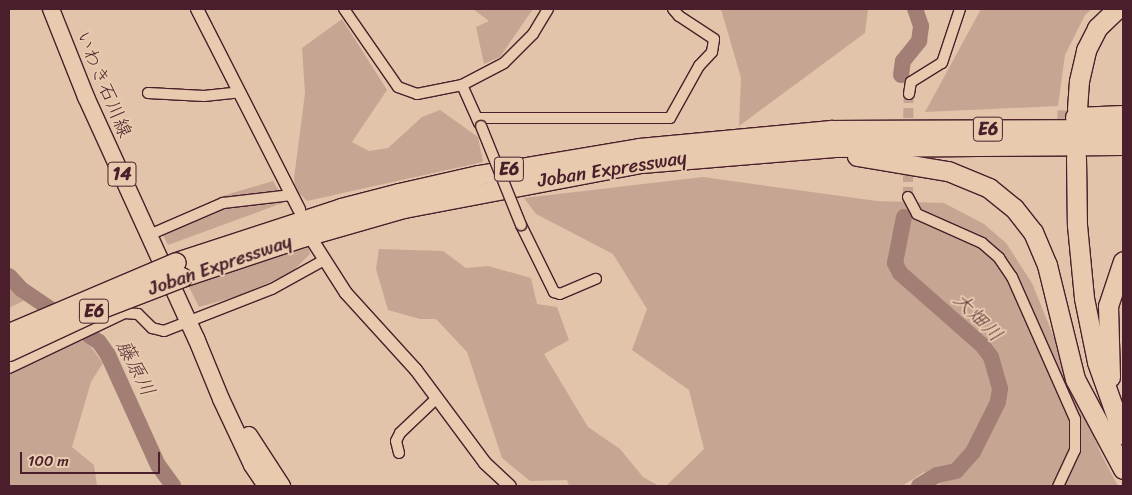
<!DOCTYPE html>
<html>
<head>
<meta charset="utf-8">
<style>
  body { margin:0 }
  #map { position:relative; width:1132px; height:495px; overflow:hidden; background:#e2c4aa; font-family:Sriracha,"Klee One",sans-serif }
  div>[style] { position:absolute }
  .green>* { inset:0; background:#c6a692 }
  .river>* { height:16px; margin:-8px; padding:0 8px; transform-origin:8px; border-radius:8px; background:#a27e74 }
  .minor-tunnel>* { height:10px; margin-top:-5px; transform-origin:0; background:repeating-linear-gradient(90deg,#c4a391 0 10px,transparent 0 15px) }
  .motorway-tunnel>* { height:19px; margin-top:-9.5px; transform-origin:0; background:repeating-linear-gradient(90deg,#c4a391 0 19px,transparent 0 28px) }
  .roads { filter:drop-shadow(1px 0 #4a1f2b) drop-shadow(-1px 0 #4a1f2b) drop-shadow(0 1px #4a1f2b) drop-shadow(0 -1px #4a1f2b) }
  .minor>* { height:10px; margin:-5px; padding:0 5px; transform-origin:5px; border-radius:5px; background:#e8cbaf }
  .tertiary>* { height:12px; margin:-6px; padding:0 6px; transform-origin:6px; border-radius:6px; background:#e8cbaf }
  .primary>* { height:16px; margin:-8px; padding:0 8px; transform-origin:8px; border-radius:8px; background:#e8cbaf }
  .motorway>* { height:19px; margin:-9.5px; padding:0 9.5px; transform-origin:9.5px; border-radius:9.5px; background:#e8cbaf }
  .bridges { filter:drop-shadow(1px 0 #4a1f2b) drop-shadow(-1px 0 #4a1f2b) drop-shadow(0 1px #4a1f2b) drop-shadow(0 -1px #4a1f2b) }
  .minor-bridge>* { height:10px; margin:-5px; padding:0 5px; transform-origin:5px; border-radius:5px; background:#e8cbaf }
  .motorway-bridge>* { height:19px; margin:-9.5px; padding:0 9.5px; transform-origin:9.5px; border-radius:9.5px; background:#e8cbaf }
  span { translate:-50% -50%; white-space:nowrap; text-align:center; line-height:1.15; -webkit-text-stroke:4px #e8cbaf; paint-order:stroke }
  .shield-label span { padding:1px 4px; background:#e8cbaf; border:1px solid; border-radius:4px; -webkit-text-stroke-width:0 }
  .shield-label { font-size:18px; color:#4a1f2b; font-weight:700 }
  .street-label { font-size:19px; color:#4a1f2b }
  .water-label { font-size:20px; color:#5c323a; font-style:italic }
  .frame { position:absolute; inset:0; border:10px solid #4a1f2b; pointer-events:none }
  .scale { position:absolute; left:20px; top:452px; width:140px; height:22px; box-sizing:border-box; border:2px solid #4a1f2b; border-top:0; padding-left:6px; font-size:15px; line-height:18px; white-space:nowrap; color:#4a1f2b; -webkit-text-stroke:4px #e8cbaf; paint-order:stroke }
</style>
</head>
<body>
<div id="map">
  <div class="green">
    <i style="clip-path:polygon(473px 9px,533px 9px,500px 57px,484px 64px,476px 27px,489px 21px)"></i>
    <i style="clip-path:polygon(721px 9px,868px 9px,865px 33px,739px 126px,741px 78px)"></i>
    <i style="clip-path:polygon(981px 9px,1092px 9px,1085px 15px,1065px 55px,1058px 106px,925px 112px)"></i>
    <i style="clip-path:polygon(342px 19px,387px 90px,352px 142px,369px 151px,388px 148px,422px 117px,440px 110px,478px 137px,483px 162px,307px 201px,296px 190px,294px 178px,305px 93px,302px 48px)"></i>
    <i style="clip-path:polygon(703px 177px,877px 201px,944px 203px,984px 224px,1006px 243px,1032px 283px,1101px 454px,1118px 486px,942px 486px,924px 472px,902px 486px,666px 486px,704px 449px,689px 390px,632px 350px,647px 309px,613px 254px,536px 214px,524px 198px)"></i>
    <i style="clip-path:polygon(273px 181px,285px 202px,168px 245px,163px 235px,219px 197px)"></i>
    <i style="clip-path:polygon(307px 242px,310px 254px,292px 272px,241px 295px,199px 307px,186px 281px)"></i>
    <i style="clip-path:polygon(379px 249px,443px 251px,466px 268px,488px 266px,531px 278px,537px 304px,557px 307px,569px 340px,544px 354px,588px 427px,620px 449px,643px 477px,659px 486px,569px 486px,567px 480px,530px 481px,502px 458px,467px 352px,436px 319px,420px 319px,388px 310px,376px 269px)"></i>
    <i style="clip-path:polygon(9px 270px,25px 300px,9px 308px)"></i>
    <i style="clip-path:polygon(60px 334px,88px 343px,103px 363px,91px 382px,72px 447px,94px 465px,97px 486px,9px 486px,9px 360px,31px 352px)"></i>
  </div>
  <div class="river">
    <i style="left:901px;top:75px;width:14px;rotate:-82deg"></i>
    <i style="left:903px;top:61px;width:26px;rotate:-51deg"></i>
    <i style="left:919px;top:41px;width:15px;rotate:-82deg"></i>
    <i style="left:921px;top:26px;width:18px;rotate:-109deg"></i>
    <i style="left:904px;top:217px;width:47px;rotate:101.1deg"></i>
    <i style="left:895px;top:263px;width:11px;rotate:63deg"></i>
    <i style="left:900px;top:273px;width:109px;rotate:41.3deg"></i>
    <i style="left:982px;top:345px;width:15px;rotate:53deg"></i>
    <i style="left:991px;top:357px;width:33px;rotate:74deg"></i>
    <i style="left:1000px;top:389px;width:13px;rotate:99deg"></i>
    <i style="left:998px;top:402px;width:56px;rotate:116.6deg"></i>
    <i style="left:973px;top:452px;width:25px;rotate:132deg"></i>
    <i style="left:956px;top:471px;width:19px;rotate:168deg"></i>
    <i style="left:937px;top:475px;width:21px;rotate:149deg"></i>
    <i style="left:9px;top:276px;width:18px;rotate:47deg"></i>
    <i style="left:21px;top:289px;width:94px;rotate:34.2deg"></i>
    <i style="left:99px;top:342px;width:16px;rotate:55deg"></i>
    <i style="left:108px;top:355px;width:121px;rotate:65.6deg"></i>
    <i style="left:158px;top:465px;width:26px;rotate:54deg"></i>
  </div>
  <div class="minor-tunnel">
    <i style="left:908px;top:133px;width:39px;rotate:-89deg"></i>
    <i style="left:908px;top:197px;width:35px;rotate:-90deg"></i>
  </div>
  <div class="motorway-tunnel">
    <i style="left:1066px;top:157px;width:47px;rotate:-88.8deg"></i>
  </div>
  <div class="roads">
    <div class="minor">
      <i style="left:344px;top:9px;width:95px;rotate:55.3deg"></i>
      <i style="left:398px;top:87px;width:20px;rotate:20deg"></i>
      <i style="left:417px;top:94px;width:46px;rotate:-11.3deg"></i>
      <i style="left:462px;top:85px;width:47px;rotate:-27.6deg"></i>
      <i style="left:504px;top:63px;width:41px;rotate:-45deg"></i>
      <i style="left:533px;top:34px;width:29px;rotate:-59deg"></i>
      <i style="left:462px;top:85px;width:42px;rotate:65.9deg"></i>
      <i style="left:148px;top:93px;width:56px;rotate:3.1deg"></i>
      <i style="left:204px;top:96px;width:36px;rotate:-6deg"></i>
      <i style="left:909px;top:94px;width:12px;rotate:-81deg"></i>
      <i style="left:911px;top:82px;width:36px;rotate:-32deg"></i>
      <i style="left:942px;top:63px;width:57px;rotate:-71.6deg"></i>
      <i style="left:477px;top:118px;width:193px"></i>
      <i style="left:670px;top:118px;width:60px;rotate:-60.9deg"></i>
      <i style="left:699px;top:66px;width:19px;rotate:-47deg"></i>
      <i style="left:712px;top:52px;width:13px;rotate:-81deg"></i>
      <i style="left:714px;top:39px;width:42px;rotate:-146.7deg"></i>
      <i style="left:679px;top:16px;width:9px;rotate:-131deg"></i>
      <i style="left:908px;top:197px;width:19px;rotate:62deg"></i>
      <i style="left:917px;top:214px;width:71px;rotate:24deg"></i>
      <i style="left:982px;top:243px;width:23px;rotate:41deg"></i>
      <i style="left:999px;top:258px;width:23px;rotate:56deg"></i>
      <i style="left:1012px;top:277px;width:155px;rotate:66.1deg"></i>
      <i style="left:1075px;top:419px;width:31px;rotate:90deg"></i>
      <i style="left:1075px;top:450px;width:40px;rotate:115deg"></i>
      <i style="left:521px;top:225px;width:75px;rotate:63.8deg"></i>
      <i style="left:554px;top:292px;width:6px;rotate:18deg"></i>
      <i style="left:560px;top:294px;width:39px;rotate:-23deg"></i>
      <i style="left:149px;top:235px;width:81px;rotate:-23.4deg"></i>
      <i style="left:223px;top:203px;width:69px;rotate:-6.6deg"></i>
      <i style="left:9px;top:368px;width:128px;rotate:-25.4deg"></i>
      <i style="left:125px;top:313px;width:13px;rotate:4deg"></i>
      <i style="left:138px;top:314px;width:20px;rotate:45deg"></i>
      <i style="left:152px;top:328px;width:12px;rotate:14deg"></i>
      <i style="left:164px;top:331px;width:116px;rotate:-21.3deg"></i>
      <i style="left:272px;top:289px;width:60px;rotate:-29.1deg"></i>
      <i style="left:399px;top:453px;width:12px;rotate:-104deg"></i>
      <i style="left:396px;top:441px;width:9px;rotate:-63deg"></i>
      <i style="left:400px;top:433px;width:51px;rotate:-43.4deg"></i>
    </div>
    <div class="tertiary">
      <i style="left:197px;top:9px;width:225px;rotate:63deg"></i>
      <i style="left:314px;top:243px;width:59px;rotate:57.4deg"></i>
      <i style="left:346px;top:293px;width:104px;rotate:47.7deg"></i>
      <i style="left:416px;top:370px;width:116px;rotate:53.4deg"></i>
      <i style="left:485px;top:463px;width:34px;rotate:43deg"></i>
    </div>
    <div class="primary">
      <i style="left:51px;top:9px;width:95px;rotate:68.3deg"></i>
      <i style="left:86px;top:97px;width:265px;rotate:65.5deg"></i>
      <i style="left:196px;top:338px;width:66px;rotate:67.7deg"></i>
      <i style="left:221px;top:399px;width:73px;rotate:64.8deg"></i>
      <i style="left:252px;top:465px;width:25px;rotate:56deg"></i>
      <i style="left:249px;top:435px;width:61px;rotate:57.1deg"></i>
    </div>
    <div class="motorway">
      <i style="left:1077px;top:109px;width:28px;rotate:-86deg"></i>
      <i style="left:1079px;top:81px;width:32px;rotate:-77deg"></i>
      <i style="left:1086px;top:50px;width:25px;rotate:-63deg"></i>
      <i style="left:1097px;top:28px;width:28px;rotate:-44deg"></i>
      <i style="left:1075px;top:117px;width:48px;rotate:-2.4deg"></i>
      <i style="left:857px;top:156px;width:92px;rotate:9.4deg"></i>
      <i style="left:948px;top:171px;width:44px;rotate:22.5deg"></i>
      <i style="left:989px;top:188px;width:32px;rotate:39deg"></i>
      <i style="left:1014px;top:208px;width:31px;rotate:52deg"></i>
      <i style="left:1033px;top:232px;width:36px;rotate:67deg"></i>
      <i style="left:1047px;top:265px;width:117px;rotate:76.2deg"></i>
      <i style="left:1075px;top:379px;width:102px;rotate:61.9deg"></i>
      <i style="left:1076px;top:157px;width:68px;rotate:89.2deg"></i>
      <i style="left:1077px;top:225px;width:73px;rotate:84.5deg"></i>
      <i style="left:1084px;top:298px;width:65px;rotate:78.5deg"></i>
      <i style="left:1097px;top:362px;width:77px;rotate:70.4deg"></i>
      <i style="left:176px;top:262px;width:174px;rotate:-18.1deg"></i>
      <i style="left:341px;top:208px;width:60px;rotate:-14.5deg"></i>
      <i style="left:399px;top:193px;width:81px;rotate:-12.8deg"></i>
      <i style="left:478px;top:175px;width:163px;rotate:-9.5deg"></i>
      <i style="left:639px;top:148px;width:193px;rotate:-5.4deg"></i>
      <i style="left:831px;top:130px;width:292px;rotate:-0.2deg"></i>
      <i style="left:182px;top:277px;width:126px;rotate:-18.4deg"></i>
      <i style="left:302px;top:237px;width:106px;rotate:-15.9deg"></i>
      <i style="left:404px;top:208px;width:241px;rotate:-10.8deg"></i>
      <i style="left:641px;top:163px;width:194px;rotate:-4.7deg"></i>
      <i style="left:834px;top:147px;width:289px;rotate:-0.4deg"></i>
      <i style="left:1110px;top:377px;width:71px;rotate:-91.6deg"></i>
      <i style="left:1108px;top:306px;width:47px;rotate:-71.6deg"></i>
    </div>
  </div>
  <div class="bridges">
    <div class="minor-bridge">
      <i style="left:481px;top:126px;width:107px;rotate:68deg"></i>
    </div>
    <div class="motorway-bridge">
      <i style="left:9px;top:333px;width:181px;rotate:-23deg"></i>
      <i style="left:9px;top:351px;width:97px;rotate:-25deg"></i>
      <i style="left:97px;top:310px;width:91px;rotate:-21.2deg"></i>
    </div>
  </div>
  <div class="shield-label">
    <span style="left:988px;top:129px">E6</span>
    <span style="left:509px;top:169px">E6</span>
    <span style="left:122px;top:174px">14</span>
    <span style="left:94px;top:311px">E6</span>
  </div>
  <div class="street-label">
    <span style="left:104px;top:84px;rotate:67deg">いわき石川線</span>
    <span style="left:612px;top:169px;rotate:-9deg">Joban Expressway</span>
    <span style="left:220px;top:265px;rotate:-19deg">Joban Expressway</span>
  </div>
  <div class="water-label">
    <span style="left:978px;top:317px;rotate:45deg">大畑川</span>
    <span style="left:136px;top:368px;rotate:63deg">藤原川</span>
  </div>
  <div class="frame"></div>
  <div class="scale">100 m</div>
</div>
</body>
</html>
